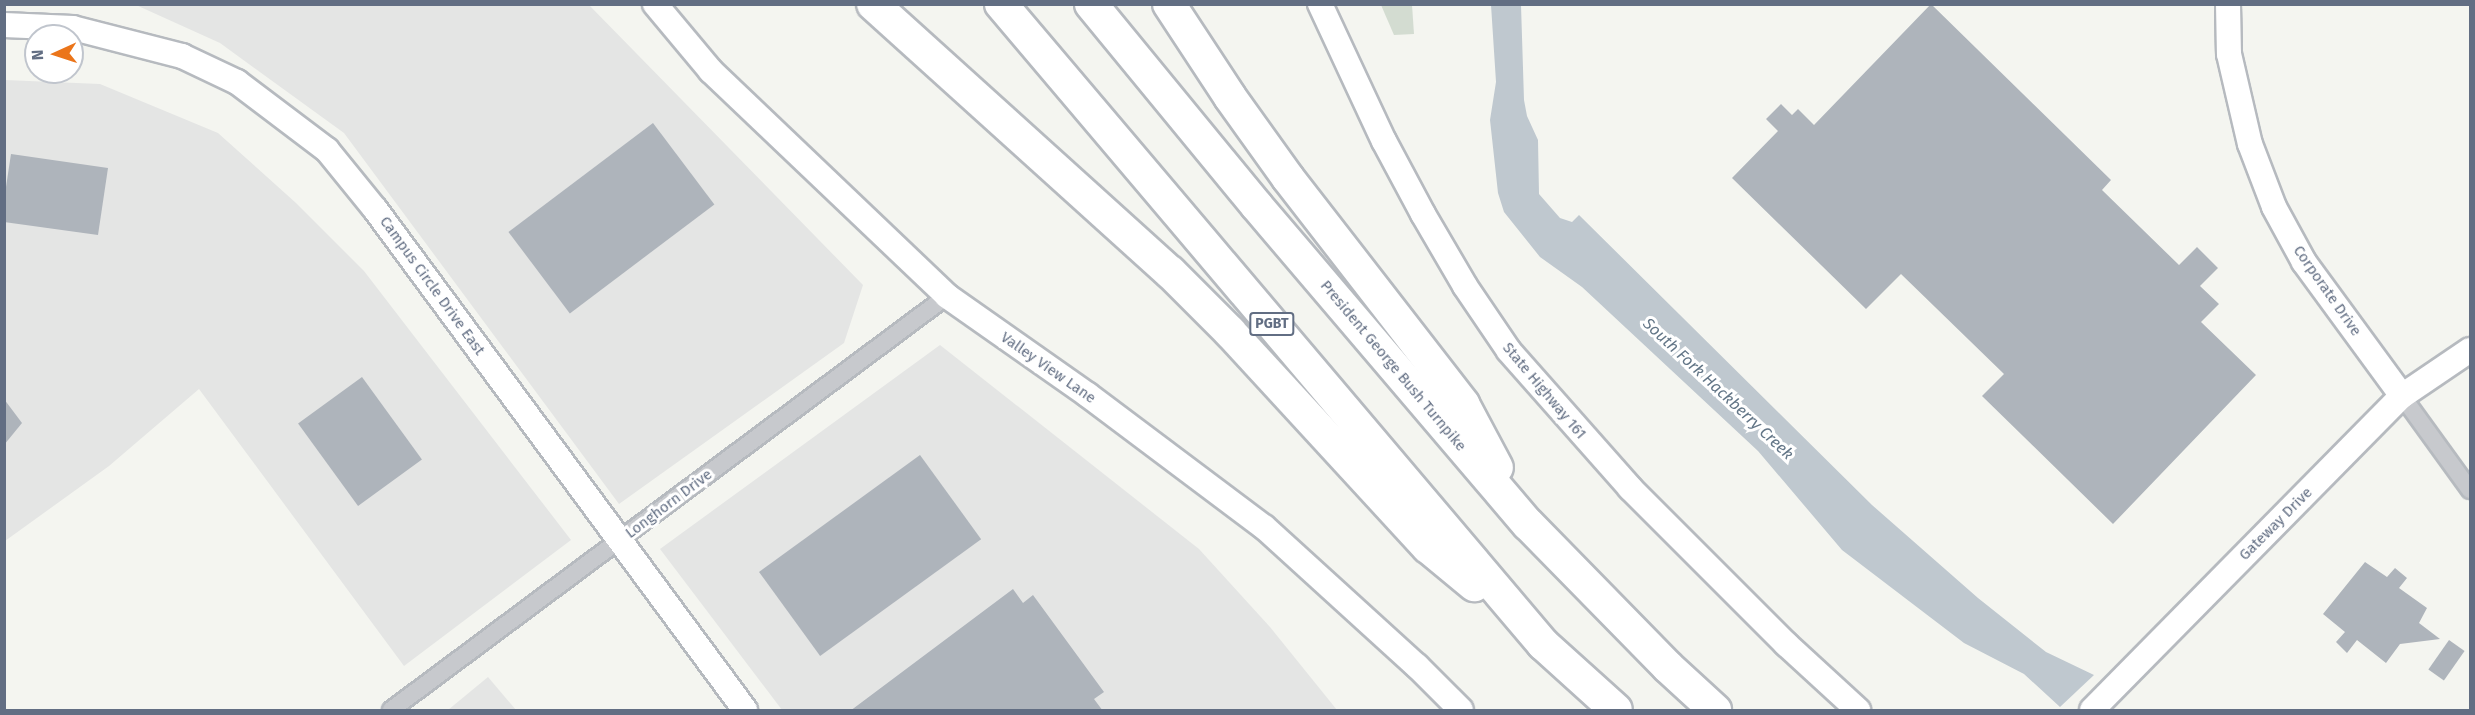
<!DOCTYPE html>
<html>
<head>
<meta charset="utf-8">
<style>
  body { margin:0 }
  #map { position:relative; width:2475px; height:715px; overflow:hidden; background:#f4f5f0; font-family:"Fira Sans",sans-serif }
  div>[style] { position:absolute }
  .built>* { inset:0; background:#e4e5e4 }
  .green>* { inset:0; background:#d3dcd1 }
  .water>* { inset:0; background:#bfc8cf }
  .building>* { inset:0; background:#aeb4bb; transform-origin:0 0 }
  .roads { filter:drop-shadow(2px 0 #b6babf) drop-shadow(-2px 0 #b6babf) drop-shadow(0 2px #b6babf) drop-shadow(0 -2px #b6babf) }
  .street>* { height:16px; margin:-8px; padding:0 8px; transform-origin:8px; border-radius:8px; background:#c7c9cd }
  .secondary>* { height:24px; margin:-12px; padding:0 12px; transform-origin:12px; border-radius:12px; background:#fff }
  .highway>* { height:32px; margin:-16px; padding:0 16px; transform-origin:16px; border-radius:16px; background:#fff }
  span { translate:-50% -50%; white-space:nowrap; text-align:center; line-height:1.15; -webkit-text-stroke:6px #fff; paint-order:stroke }
  .shield-label span { padding:2px 4px; background:#fff; border:2px solid; border-radius:4px; -webkit-text-stroke-width:0 }
  .shield-label { font-size:14px; color:#626e83; font-weight:700 }
  .street-label { font-size:15px; color:#626e83 }
  .water-label { font-size:16px; color:#637687; font-style:italic }
  .frame { position:absolute; inset:0; border:6px solid #626e83; pointer-events:none }
  .north { position:absolute; left:24px; top:24px; width:60px; height:60px; box-sizing:border-box; background:#fff; border:2px solid #c0c5cd; border-radius:50%; rotate:267deg; font-size:16px; font-weight:700; line-height:24px; text-align:center; color:#626e83 }
  .north::after { content:''; display:block; margin:auto; width:21px; height:27px; background:#eb751a; clip-path:polygon(50% 0,100% 100%,50% 72%,0 100%) }
</style>
</head>
<body>
<div id="map">
  <div class="built">
    <i style="clip-path:polygon(124px 5px,589px 5px,863px 285px,844px 343px,619px 504px,344px 133px,220px 43px,136px 5px)"></i>
    <i style="clip-path:polygon(5px 80px,100px 84px,218px 133px,296px 203px,364px 271px,571px 540px,404px 666px,199px 389px,109px 466px,5px 541px)"></i>
    <i style="clip-path:polygon(940px 345px,1199px 549px,1270px 627px,1337px 710px,782px 710px,660px 549px)"></i>
    <i style="clip-path:polygon(488px 677px,516px 710px,448px 710px)"></i>
  </div>
  <div class="green">
    <i style="clip-path:polygon(1381px 5px,1412px 5px,1414px 34px,1394px 35px)"></i>
  </div>
  <div class="water">
    <i style="clip-path:polygon(1491px 5px,1521px 5px,1524px 100px,1527px 116px,1538px 140px,1539px 194px,1560px 218px,1572px 222px,1579px 215px,1872px 505px,1978px 598px,2046px 652px,2094px 675px,2060px 707px,2024px 674px,1964px 643px,1842px 550px,1758px 451px,1582px 287px,1540px 257px,1504px 212px,1498px 193px,1490px 120px,1496px 82px)"></i>
  </div>
  <div class="building">
    <i style="clip-path:polygon(1931px 4px,2111px 180px,2102px 190px,2179px 265px,2197px 247px,2218px 268px,2200px 286px,2219px 304px,2201px 322px,2256px 375px,2113px 524px,1982px 396px,2004px 374px,1901px 274px,1866px 309px,1732px 178px,1778px 131px,1766px 119px,1781px 104px,1792px 115px,1798px 109px,1814px 125px)"></i>
    <i style="left:653px;top:123px;width:102px;height:181px;rotate:53deg"></i>
    <i style="clip-path:polygon(11px 154px,108px 168px,98px 235px,4px 222px,4px 200px)"></i>
    <i style="left:362px;top:377px;width:102px;height:79px;rotate:54deg"></i>
    <i style="clip-path:polygon(4px 399px,22px 423px,4px 445px)"></i>
    <i style="left:920px;top:455px;width:104px;height:199px;rotate:54deg"></i>
    <i style="clip-path:polygon(2365px 562px,2387px 577px,2395px 568px,2407px 578px,2399px 588px,2427px 608px,2419px 623px,2440px 639px,2400px 644px,2386px 663px,2357px 640px,2347px 653px,2336px 642px,2345px 632px,2323px 614px)"></i>
    <i style="clip-path:polygon(1013px 589px,1023px 603px,1033px 595px,1104px 692px,1094px 699px,1103px 711px,850px 711px)"></i>
    <i style="left:2449px;top:640px;width:19px;height:36px;rotate:35deg"></i>
  </div>
  <div class="roads">
    <div class="street">
      <i style="left:2402px;top:396px;width:116px;rotate:54.1deg"></i>
      <i style="left:391px;top:710px;width:693px;rotate:-36.67deg"></i>
    </div>
    <div class="secondary">
      <i style="left:655px;top:4px;width:87px;rotate:50.1deg"></i>
      <i style="left:711px;top:71px;width:326px;rotate:43.6deg"></i>
      <i style="left:947px;top:296px;width:172px;rotate:35.1deg"></i>
      <i style="left:1088px;top:395px;width:220px;rotate:36.9deg"></i>
      <i style="left:1264px;top:527px;width:207px;rotate:42.3deg"></i>
      <i style="left:1417px;top:666px;width:62px;rotate:45deg"></i>
      <i style="left:1320px;top:4px;width:151px;rotate:65deg"></i>
      <i style="left:1384px;top:141px;width:83px;rotate:61.9deg"></i>
      <i style="left:1423px;top:214px;width:83px;rotate:59.7deg"></i>
      <i style="left:1465px;top:286px;width:78px;rotate:55.9deg"></i>
      <i style="left:1509px;top:351px;width:183px;rotate:48.5deg"></i>
      <i style="left:1630px;top:488px;width:221px;rotate:45deg"></i>
      <i style="left:1786px;top:644px;width:98px;rotate:42.5deg"></i>
      <i style="left:2228px;top:4px;width:50px;rotate:88.9deg"></i>
      <i style="left:2229px;top:54px;width:92px;rotate:76.9deg"></i>
      <i style="left:2250px;top:144px;width:67px;rotate:69.1deg"></i>
      <i style="left:2274px;top:207px;width:63px;rotate:61.4deg"></i>
      <i style="left:2304px;top:262px;width:166px;rotate:53.8deg"></i>
      <i style="left:4px;top:25px;width:69px;rotate:2.5deg"></i>
      <i style="left:73px;top:28px;width:113px;rotate:14.4deg"></i>
      <i style="left:182px;top:56px;width:61px;rotate:25.3deg"></i>
      <i style="left:237px;top:82px;width:113px;rotate:37.1deg"></i>
      <i style="left:327px;top:150px;width:76px;rotate:50.9deg"></i>
      <i style="left:375px;top:209px;width:623px;rotate:53.55deg"></i>
      <i style="left:2092px;top:710px;width:441px;rotate:-45.4deg"></i>
      <i style="left:2402px;top:396px;width:82px;rotate:-34.1deg"></i>
    </div>
    <div class="highway">
      <i style="left:873px;top:4px;width:400px;rotate:42.1deg"></i>
      <i style="left:1170px;top:272px;width:85px;rotate:45deg"></i>
      <i style="left:1230px;top:332px;width:292px;rotate:47.4deg"></i>
      <i style="left:1428px;top:547px;width:60px;rotate:39.6deg"></i>
      <i style="left:1001px;top:4px;width:839px;rotate:49.74deg"></i>
      <i style="left:1543px;top:644px;width:98px;rotate:42.1deg"></i>
      <i style="left:1091px;top:4px;width:261px;rotate:50.6deg"></i>
      <i style="left:1257px;top:206px;width:418px;rotate:49.6deg"></i>
      <i style="left:1528px;top:524px;width:200px;rotate:45.6deg"></i>
      <i style="left:1668px;top:667px;width:64px;rotate:42.5deg"></i>
      <i style="left:1169px;top:4px;width:111px;rotate:56.7deg"></i>
      <i style="left:1230px;top:97px;width:100px;rotate:54.4deg"></i>
      <i style="left:1288px;top:178px;width:286px;rotate:52.2deg"></i>
      <i style="left:1463px;top:404px;width:72px;rotate:62deg"></i>
    </div>
  </div>
  <div class="shield-label">
    <span style="left:1272px;top:324px">PGBT</span>
  </div>
  <div class="street-label">
    <span style="left:432px;top:286px;rotate:54deg">Campus Circle Drive East</span>
    <span style="left:2327px;top:291px;rotate:55deg">Corporate Drive</span>
    <span style="left:1393px;top:366px;rotate:50deg">President George Bush Turnpike</span>
    <span style="left:1048px;top:368px;rotate:35deg">Valley View Lane</span>
    <span style="left:1544px;top:391px;rotate:50deg">State Highway 161</span>
    <span style="left:669px;top:504px;rotate:-37deg">Longhorn Drive</span>
    <span style="left:2276px;top:524px;rotate:-45deg">Gateway Drive</span>
  </div>
  <div class="water-label">
    <span style="left:1718px;top:389px;rotate:43deg">South Fork Hackberry Creek</span>
  </div>
  <div class="frame"></div>
  <div class="north">N</div>
</div>
</body>
</html>
